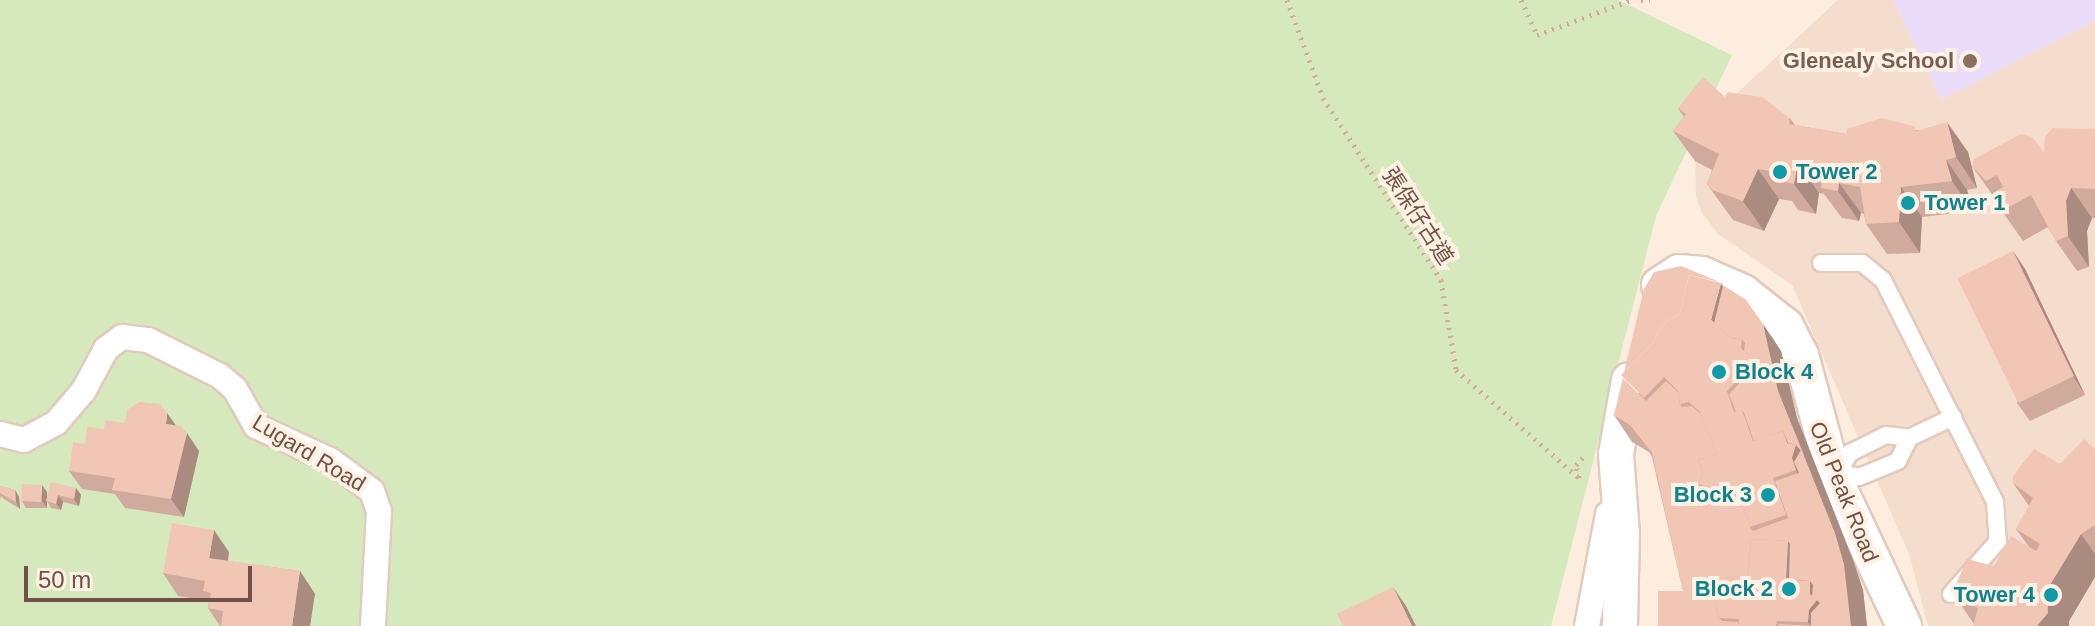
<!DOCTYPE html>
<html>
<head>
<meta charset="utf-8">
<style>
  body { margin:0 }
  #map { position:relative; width:2095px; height:626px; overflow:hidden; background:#fcedde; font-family:Arial,"Noto Sans TC",sans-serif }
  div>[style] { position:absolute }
  .residential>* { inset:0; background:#f4ddcd }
  .education>* { inset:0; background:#eadbf8 }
  .green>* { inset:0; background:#d5e9bd }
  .path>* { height:5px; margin-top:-2.5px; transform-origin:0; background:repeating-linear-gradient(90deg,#d6a999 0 2px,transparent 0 8px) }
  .roads { filter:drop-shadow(2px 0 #e2cabd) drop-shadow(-2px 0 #e2cabd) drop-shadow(0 2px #e2cabd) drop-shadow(0 -2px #e2cabd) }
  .service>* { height:16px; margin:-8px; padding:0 8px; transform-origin:8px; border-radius:8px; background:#fff }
  .pedestrian>* { height:24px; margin:-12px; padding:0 12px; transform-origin:12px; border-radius:12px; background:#fff }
  .minor>* { height:34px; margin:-17px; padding:0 17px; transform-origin:17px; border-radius:17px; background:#fff }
  .wall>* { inset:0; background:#d0aa9c }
  .shaded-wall>* { inset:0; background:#a98b7f }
  .building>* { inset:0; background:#f2c6b5; transform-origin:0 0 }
  .dots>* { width:22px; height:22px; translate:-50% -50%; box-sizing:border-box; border:4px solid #fff1e4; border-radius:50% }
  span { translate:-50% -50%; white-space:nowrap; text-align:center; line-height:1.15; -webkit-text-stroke:8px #fff1e4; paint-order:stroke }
  .education-label { font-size:22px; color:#785e54; font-weight:700 }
  .right { translate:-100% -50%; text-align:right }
  .culture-label { font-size:22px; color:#0d838f; font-weight:700 }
  .left { translate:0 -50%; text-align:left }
  .street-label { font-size:22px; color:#725046 }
  .scale { position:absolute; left:24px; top:566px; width:228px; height:36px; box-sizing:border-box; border:4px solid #725046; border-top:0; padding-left:10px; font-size:24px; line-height:28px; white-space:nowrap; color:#725046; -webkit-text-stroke:6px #fff1e4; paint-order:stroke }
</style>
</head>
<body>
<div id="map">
  <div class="residential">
    <i style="clip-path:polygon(1838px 0,1893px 0,1941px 100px,2095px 21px,2095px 626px,1928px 626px,1909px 554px,1792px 285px,1718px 234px,1702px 213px,1696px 197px,1695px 161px,1720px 109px)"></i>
  </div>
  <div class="education">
    <i style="clip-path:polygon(1893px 0,2095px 0,2095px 21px,1941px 100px)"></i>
  </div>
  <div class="green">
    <i style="clip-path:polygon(0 0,1618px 0,1732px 55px,1656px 216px,1551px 626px,0 626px)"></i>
  </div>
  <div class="path">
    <i style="left:1287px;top:0;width:104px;rotate:69.8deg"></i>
    <i style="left:1323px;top:98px;width:217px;rotate:57deg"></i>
    <i style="left:1441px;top:280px;width:91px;rotate:80.5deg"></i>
    <i style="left:1456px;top:370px;width:164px;rotate:41.3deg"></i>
    <i style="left:1579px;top:478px;width:13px;rotate:-103deg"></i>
    <i style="left:1576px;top:465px;width:15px;rotate:-48deg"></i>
    <i style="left:1521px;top:0;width:38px;rotate:65deg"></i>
    <i style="left:1537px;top:35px;width:100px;rotate:-20.4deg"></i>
    <i style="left:1641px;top:0;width:9px"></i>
  </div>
  <div class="roads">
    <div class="service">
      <i style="left:1821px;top:263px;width:41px"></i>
      <i style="left:1862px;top:263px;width:27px;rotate:39deg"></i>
      <i style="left:1883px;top:280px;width:249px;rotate:63.2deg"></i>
      <i style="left:1995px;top:502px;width:39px;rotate:86deg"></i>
      <i style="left:1998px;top:541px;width:71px;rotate:131.6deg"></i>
      <i style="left:1842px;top:473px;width:17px;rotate:13deg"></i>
      <i style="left:1859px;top:477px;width:42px;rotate:-22.3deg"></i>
      <i style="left:1898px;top:461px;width:25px;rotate:-64deg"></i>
      <i style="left:1836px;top:476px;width:27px;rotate:-59deg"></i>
      <i style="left:1850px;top:453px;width:40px;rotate:-26.6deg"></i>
      <i style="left:1886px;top:435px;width:23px;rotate:7deg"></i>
      <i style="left:1909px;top:438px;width:49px;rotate:-25.5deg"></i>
    </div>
    <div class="pedestrian">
      <i style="left:0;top:434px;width:25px;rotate:14deg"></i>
      <i style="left:24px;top:440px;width:36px;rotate:-28deg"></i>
      <i style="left:56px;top:423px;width:43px;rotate:-49.7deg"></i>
      <i style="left:84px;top:390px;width:47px;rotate:-61.8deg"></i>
      <i style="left:106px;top:349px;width:20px;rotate:-37deg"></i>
      <i style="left:122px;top:337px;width:26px;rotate:7deg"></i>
      <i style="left:148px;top:340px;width:80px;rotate:26.6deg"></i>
      <i style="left:220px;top:376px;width:20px;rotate:41deg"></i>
      <i style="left:235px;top:389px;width:43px;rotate:60.4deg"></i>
      <i style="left:256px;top:426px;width:81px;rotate:24.7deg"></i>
      <i style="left:330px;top:460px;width:52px;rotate:36.4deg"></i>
      <i style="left:372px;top:491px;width:21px;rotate:71deg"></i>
      <i style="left:379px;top:511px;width:115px;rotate:93deg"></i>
      <i style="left:1587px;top:626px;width:114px;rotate:-79.4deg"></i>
    </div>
    <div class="minor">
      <i style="left:1659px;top:285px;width:24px;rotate:-33deg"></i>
      <i style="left:1679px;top:272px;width:23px;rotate:5deg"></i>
      <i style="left:1702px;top:274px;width:45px;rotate:23.7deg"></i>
      <i style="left:1743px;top:292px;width:55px;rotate:38.3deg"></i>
      <i style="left:1786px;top:326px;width:33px;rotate:63deg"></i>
      <i style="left:1801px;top:355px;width:126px;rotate:74.9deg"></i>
      <i style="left:1834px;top:477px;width:165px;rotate:64.8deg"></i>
      <i style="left:1620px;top:626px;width:92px;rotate:-88.8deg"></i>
      <i style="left:1622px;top:534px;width:80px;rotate:-94.3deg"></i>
      <i style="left:1616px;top:454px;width:75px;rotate:-80deg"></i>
    </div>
  </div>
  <div class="wall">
    <i style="clip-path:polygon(1725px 97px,1790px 118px,1795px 125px,1846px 134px,1918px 130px,1968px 152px,1977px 188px,1967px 190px,1973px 211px,1922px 217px,1920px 253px,1887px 254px,1866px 224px,1864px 214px,1861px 213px,1859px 221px,1842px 218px,1824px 194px,1819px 193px,1816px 214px,1798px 210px,1792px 201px,1779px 199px,1764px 231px,1733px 220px,1707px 184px,1712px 170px,1695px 161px,1673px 131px,1684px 117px,1678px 108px)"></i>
    <i style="clip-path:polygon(2095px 129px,2095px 218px,2092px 218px,2087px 231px,2089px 267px,2077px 271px,2056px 241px,2048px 227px,2023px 241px,2002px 211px,1996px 200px,1972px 166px,2044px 152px)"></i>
    <i style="clip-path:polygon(2013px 251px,2025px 269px,2085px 395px,2030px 421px,2017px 403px)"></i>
    <i style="clip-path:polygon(1745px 299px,1781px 351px,1797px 418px,1853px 560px,1863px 590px,1867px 626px,1658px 626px,1683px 591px,1652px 457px,1649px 452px,1632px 442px,1614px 415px)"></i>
    <i style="clip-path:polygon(125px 423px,176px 425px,199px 451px,184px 517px,125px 508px,115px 494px,82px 489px,69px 471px,85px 444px)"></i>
    <i style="clip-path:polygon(2095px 449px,2095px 577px,2069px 621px,1974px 624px,1957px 599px,1994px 566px,2029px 547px,2016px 529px,2029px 506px,2013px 483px)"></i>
    <i style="clip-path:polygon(0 486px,15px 490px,19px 497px,20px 509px,4px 499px,1px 496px,0 500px)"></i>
    <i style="clip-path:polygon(76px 488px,81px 495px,79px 506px,63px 502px,61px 510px,51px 508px,47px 501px,47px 508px,26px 508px,22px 501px,47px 492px,47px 500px)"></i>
    <i style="clip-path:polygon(229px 552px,228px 561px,300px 571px,315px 594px,220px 626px,208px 608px,209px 601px,178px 596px,163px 573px)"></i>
  </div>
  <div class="shaded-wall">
    <i style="clip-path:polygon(1947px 122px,1968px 152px,1977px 188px,1956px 157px)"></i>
    <i style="clip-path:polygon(1946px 160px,1967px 190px,1973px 211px,1952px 181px)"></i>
    <i style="clip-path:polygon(1798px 162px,1819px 193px,1816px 214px,1794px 184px)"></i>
    <i style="clip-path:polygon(1758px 169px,1779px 199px,1764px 231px,1743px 201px)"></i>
    <i style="clip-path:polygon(1839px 183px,1861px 213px,1859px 221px,1838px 191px)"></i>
    <i style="clip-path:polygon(1901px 187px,1922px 217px,1920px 253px,1899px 222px)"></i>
    <i style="clip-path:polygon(2071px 188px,2092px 218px,2087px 231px,2089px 267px,2068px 236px,2066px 201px)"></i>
    <i style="clip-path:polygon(2013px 251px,2025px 269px,2085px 395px,2073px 376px)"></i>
    <i style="clip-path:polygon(1721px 283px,1742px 313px,1735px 342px,1711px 320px)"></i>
    <i style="clip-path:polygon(1763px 324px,1781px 351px,1797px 418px,1853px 560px,1863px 590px,1867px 626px,1851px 626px,1817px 500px,1796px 470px,1783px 431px,1796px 445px,1805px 457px,1778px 391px)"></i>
    <i style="clip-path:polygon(167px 413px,180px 431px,166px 424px)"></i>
    <i style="clip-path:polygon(187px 433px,199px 451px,184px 517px,171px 499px)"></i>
    <i style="clip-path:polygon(42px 485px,47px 492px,47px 508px,42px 501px)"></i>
    <i style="clip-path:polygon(76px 488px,81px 495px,79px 506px,74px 499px)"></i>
    <i style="clip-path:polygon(15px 490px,19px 497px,20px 509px,16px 502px)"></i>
    <i style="clip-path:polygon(58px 495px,63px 502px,61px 510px,56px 504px)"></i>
    <i style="clip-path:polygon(214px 530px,229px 552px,224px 580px,209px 558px)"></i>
    <i style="clip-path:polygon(2081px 534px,2095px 554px,2095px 577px,2069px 621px,2069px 626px,2037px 626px,2047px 590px)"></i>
    <i style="clip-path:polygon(1788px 541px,1809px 571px,1808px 585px,1786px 580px)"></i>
    <i style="clip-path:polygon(300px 571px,315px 594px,310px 626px,292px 626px)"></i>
    <i style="clip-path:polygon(1810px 581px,1831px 612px,1811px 626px,1808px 622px)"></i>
    <i style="clip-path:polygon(1393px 587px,1406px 606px,1416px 626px,1412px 626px)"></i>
  </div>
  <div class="building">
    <i style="clip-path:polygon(1703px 77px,1725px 97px,1728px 92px,1762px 97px,1790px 118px,1789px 124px,1846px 134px,1847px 129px,1881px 118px,1914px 126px,1916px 131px,1947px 122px,1956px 157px,1946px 160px,1952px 181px,1901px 187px,1899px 222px,1866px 224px,1860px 187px,1839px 183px,1838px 191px,1821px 188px,1824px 167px,1798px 162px,1794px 184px,1777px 180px,1778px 172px,1758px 169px,1743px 201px,1712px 190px,1707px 184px,1719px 154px,1673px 131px,1686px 114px,1678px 108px)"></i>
    <i style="clip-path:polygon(2053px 128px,2095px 129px,2095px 189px,2071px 188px,2066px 201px,2068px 236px,2056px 241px,2031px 195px,2002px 211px,1993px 193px,2003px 187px,1997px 175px,1986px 181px,1972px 166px,1974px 159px,2021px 134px,2032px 137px,2044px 152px,2045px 136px)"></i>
    <i style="left:2013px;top:251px;width:139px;height:62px;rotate:64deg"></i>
    <i style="clip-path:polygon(1681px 266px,1720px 282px,1689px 275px,1680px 313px,1662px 325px,1652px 344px,1624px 372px,1644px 289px,1654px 272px)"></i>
    <i style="clip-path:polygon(1689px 275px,1721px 283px,1711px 320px,1730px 338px,1742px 339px,1741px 348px,1755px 362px,1727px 391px,1734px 412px,1742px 410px,1753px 441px,1783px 431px,1787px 443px,1796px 445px,1792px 458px,1796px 470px,1773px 478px,1786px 515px,1750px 527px,1738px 490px,1712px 499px,1708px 487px,1699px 484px,1703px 472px,1698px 460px,1717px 454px,1700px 412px,1689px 402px,1680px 404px,1678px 391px,1664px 377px,1644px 398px,1621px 375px,1652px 344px,1662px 325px,1680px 313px)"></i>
    <i style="clip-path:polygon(1721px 284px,1745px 299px,1763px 324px,1778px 391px,1835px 533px,1844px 564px,1851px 626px,1779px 626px,1779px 624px,1811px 626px,1811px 613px,1820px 603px,1812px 596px,1813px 585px,1810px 581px,1789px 580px,1790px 544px,1788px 541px,1751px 539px,1748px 578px,1721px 577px,1721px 589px,1713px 594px,1719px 618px,1722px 621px,1738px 622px,1738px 626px,1658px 626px,1658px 591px,1683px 591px,1652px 453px,1630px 425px,1614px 415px,1623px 378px,1646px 401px,1666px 381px,1678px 392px,1680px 404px,1682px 407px,1692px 406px,1701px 414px,1717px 454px,1698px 460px,1703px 472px,1699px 484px,1701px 488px,1709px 490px,1714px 502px,1739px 494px,1750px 527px,1753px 531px,1788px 518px,1775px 481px,1799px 473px,1794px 462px,1801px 450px,1796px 445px,1788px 443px,1783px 431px,1754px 441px,1744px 413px,1742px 410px,1736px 412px,1729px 394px,1757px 365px,1744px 351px,1745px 343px,1742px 339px,1730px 338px,1714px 323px,1723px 286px)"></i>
    <i style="clip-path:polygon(139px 402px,160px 404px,167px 413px,166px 424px,181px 426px,187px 433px,171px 499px,112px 490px,115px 478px,69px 471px,73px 442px,85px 444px,87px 427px,104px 429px,105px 420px,125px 423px,127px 410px)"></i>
    <i style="clip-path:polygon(2084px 439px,2095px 449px,2095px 525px,2081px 534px,2047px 590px,2048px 613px,2037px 626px,1973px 626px,1978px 608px,1957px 599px,1953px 591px,1967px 559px,1994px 566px,2011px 536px,2036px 551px,2040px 544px,2016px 529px,2033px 498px,2013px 483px,2013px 476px,2034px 449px,2060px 464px)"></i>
    <i style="clip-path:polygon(51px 482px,76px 488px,74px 499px,58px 495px,56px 504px,46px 501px)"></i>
    <i style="left:22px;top:484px;width:20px;height:17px;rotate:3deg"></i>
    <i style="clip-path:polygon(0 486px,15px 490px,16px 502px,0 493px)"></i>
    <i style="clip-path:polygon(172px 523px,214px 530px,209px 558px,300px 571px,292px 626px,221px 626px,223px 611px,208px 608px,211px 593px,203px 591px,205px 581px,163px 573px)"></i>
    <i style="clip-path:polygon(1751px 539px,1788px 541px,1786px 580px,1810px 581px,1810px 594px,1817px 600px,1809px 610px,1808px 622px,1777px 621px,1776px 626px,1738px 626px,1739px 619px,1719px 618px,1713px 594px,1721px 589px,1721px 577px,1748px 578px)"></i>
    <i style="clip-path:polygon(1393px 587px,1412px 626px,1343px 626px,1337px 614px)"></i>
  </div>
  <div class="dots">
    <i style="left:1970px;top:61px;background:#8d6e63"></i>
    <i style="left:1780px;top:172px;background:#0f9aa8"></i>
    <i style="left:1908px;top:203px;background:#0f9aa8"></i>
    <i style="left:1719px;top:372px;background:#0f9aa8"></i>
    <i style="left:1768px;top:495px;background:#0f9aa8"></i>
    <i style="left:1789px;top:589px;background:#0f9aa8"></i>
    <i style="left:2051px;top:595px;background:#0f9aa8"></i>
  </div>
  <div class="education-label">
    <span class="right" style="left:1954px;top:61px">Glenealy School</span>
  </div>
  <div class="culture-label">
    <span class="left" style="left:1796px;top:172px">Tower 2</span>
    <span class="left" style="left:1924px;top:203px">Tower 1</span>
    <span class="left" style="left:1735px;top:372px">Block 4</span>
    <span class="right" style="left:1752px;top:495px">Block 3</span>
    <span class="right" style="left:1773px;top:589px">Block 2</span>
    <span class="right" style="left:2035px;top:595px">Tower 4</span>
  </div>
  <div class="street-label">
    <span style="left:1418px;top:216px;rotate:57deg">張保仔古道</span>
    <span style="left:309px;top:453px;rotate:31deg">Lugard Road</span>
    <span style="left:1844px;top:492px;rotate:68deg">Old Peak Road</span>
  </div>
  <div class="scale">50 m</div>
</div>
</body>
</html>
